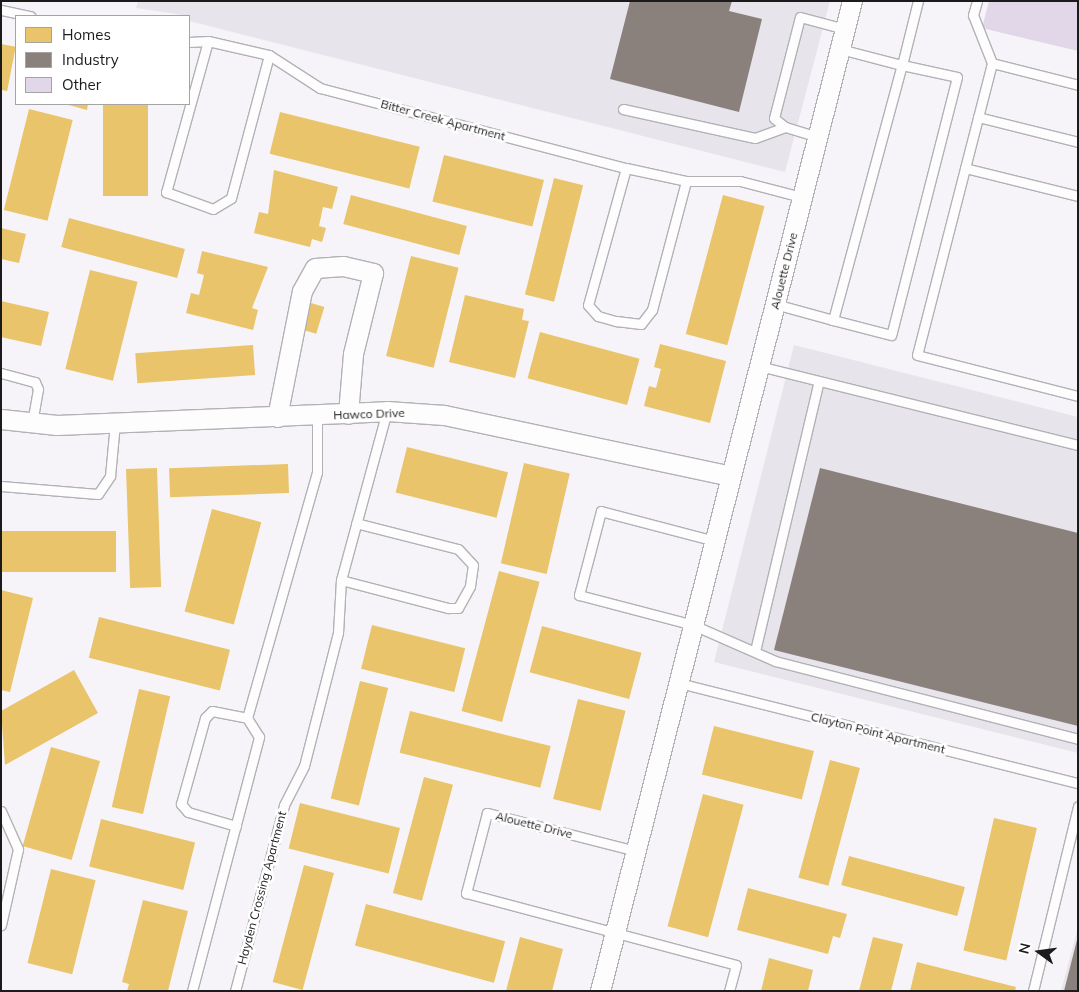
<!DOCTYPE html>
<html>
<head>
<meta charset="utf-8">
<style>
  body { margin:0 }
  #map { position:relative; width:1079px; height:992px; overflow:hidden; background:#f6f4f8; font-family:Mulish,sans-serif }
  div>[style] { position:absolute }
  .built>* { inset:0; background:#e8e4eb }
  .homes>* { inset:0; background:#e9c46a; transform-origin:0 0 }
  .industry>* { inset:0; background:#8a817c }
  .building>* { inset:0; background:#e2d7e9 }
  .roads { filter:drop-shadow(1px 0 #b3b1b4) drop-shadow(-1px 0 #b3b1b4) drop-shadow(0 1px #b3b1b4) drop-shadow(0 -1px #b3b1b4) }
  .lane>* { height:9px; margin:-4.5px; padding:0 4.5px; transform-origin:4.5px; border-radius:4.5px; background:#fefdfe }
  .street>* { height:19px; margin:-9.5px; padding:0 9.5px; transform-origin:9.5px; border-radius:9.5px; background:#fefdfe }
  span { translate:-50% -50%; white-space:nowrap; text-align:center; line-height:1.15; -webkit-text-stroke:5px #fff; paint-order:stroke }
  .street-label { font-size:12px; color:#1c1b1c }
  .frame { position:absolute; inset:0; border:2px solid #1c1b1c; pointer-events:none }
  .legend { position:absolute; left:15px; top:15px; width:175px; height:90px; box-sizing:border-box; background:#fff; border:1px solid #a4a4a4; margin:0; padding:6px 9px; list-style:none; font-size:15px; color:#1c1b1c }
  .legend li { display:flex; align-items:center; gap:10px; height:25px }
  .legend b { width:25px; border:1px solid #a4a4a4 }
  .north { position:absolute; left:1014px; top:927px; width:50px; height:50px; -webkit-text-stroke:4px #fff; paint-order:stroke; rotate:284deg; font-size:14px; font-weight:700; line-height:20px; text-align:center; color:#1c1b1c }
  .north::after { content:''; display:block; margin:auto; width:18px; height:22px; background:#1c1b1c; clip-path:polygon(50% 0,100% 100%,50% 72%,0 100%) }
</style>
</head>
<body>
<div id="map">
  <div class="built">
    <i style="clip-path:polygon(138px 1px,830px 1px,785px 172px,189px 21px,189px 16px,136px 8px)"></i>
    <i style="clip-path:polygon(794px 345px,1078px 417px,1078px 753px,714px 662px)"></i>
    <i style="clip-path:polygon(1078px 927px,1078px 991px,1061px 991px)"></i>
  </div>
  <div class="homes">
    <i style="left:1px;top:44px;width:15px;height:45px;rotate:11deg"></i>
    <i style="clip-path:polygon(65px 104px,88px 104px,87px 110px)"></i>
    <i style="left:103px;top:104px;width:45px;height:92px"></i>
    <i style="left:29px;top:109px;width:45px;height:104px;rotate:14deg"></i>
    <i style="left:280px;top:112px;width:144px;height:43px;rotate:14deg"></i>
    <i style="left:444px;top:155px;width:103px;height:48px;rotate:14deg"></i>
    <i style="clip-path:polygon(274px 170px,338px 187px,332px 209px,323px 207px,319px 226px,326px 228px,322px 242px,312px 239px,310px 247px,254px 233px,259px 212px,268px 214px)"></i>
    <i style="left:554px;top:178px;width:30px;height:120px;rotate:14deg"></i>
    <i style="left:351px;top:195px;width:120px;height:30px;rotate:15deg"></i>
    <i style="left:723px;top:195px;width:43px;height:144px;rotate:15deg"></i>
    <i style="left:69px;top:218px;width:120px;height:30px;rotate:15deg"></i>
    <i style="clip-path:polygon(1px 228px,26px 234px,19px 263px,1px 259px)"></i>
    <i style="clip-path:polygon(202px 251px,268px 267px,252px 308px,258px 310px,253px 330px,186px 313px,191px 293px,199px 295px,204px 275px,197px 273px)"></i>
    <i style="left:411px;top:256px;width:49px;height:103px;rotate:14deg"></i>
    <i style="left:90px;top:270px;width:49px;height:102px;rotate:14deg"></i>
    <i style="clip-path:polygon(465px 295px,524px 309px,522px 320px,529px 321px,515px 378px,449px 362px)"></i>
    <i style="clip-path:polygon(1px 301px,49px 312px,41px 346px,1px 337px)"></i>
    <i style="left:311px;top:303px;width:14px;height:28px;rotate:17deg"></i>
    <i style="left:540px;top:332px;width:103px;height:48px;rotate:15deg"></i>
    <i style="clip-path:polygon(660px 344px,726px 361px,710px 423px,644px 406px,649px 386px,656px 388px,661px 369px,654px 367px)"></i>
    <i style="left:253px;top:345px;width:30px;height:118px;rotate:86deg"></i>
    <i style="left:407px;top:447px;width:104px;height:47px;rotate:14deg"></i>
    <i style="left:524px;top:463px;width:47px;height:103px;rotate:13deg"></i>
    <i style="left:288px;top:464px;width:29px;height:119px;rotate:88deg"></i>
    <i style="left:157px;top:468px;width:119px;height:31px;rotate:88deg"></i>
    <i style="left:212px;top:509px;width:51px;height:106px;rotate:15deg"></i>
    <i style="left:1px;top:531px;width:115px;height:41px"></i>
    <i style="left:499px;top:571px;width:42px;height:145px;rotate:15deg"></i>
    <i style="clip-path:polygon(1px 590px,33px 598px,10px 692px,1px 690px)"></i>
    <i style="left:99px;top:617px;width:135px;height:42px;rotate:14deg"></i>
    <i style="left:372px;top:625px;width:96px;height:45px;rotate:14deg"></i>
    <i style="left:542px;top:626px;width:103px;height:48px;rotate:15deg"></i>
    <i style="clip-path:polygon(74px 670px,98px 713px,5px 765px,1px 711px)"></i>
    <i style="left:360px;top:681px;width:29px;height:121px;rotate:14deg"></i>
    <i style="left:139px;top:689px;width:32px;height:121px;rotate:13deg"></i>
    <i style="left:578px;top:699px;width:49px;height:103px;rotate:14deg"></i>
    <i style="left:410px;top:711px;width:145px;height:43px;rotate:14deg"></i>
    <i style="left:714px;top:726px;width:103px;height:50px;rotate:14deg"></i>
    <i style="left:51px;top:747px;width:51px;height:103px;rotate:16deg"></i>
    <i style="left:830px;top:760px;width:31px;height:122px;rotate:15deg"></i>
    <i style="left:424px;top:777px;width:30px;height:120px;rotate:15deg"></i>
    <i style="left:703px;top:794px;width:42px;height:137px;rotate:15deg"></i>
    <i style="left:300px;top:803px;width:103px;height:47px;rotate:14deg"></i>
    <i style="left:994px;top:818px;width:44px;height:136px;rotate:13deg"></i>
    <i style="left:101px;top:819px;width:97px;height:49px;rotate:14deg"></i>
    <i style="left:849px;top:856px;width:120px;height:30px;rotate:15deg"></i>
    <i style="left:304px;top:865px;width:31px;height:121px;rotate:15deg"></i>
    <i style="left:51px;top:869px;width:46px;height:97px;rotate:14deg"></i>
    <i style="clip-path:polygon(748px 888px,847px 914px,840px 938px,833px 936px,828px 954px,737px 930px)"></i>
    <i style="clip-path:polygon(143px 900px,188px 911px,168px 991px,127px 991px,129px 984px,122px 982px)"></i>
    <i style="left:366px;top:904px;width:144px;height:43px;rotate:15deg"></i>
    <i style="clip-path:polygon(520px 937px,563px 949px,552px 991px,506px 991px)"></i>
    <i style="clip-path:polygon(873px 937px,903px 944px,891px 991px,859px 991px)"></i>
    <i style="clip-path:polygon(769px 958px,813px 970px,808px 991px,761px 991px)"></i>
    <i style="clip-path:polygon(917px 962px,1016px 987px,1015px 991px,910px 991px)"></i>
  </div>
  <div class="industry">
    <i style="clip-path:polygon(630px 1px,732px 1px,729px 11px,762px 19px,739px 112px,610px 79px)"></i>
    <i style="clip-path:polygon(820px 468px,1078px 533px,1078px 726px,774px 650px)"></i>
    <i style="clip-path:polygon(1077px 940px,1078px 991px,1064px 991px)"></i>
  </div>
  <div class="building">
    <i style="clip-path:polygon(989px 1px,1078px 1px,1078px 51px,982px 28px)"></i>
  </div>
  <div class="roads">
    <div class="lane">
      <i style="left:977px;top:1px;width:15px;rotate:106deg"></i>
      <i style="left:973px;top:15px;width:52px;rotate:68.4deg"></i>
      <i style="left:992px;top:63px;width:301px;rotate:104.4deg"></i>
      <i style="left:917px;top:355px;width:166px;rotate:14.3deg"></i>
      <i style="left:1px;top:10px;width:30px;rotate:12deg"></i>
      <i style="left:208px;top:41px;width:157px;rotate:105.5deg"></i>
      <i style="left:166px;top:192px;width:50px;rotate:19.9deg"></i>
      <i style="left:213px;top:209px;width:21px;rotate:-31deg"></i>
      <i style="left:231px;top:198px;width:148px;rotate:-75.1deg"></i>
      <i style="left:189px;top:42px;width:19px;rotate:-3deg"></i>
      <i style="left:208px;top:41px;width:63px;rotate:12.9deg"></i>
      <i style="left:269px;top:55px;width:61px;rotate:32.9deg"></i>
      <i style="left:320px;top:88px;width:316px;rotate:14.7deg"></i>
      <i style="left:626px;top:168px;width:61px;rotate:12.2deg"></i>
      <i style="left:686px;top:181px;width:54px"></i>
      <i style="left:740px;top:181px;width:64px;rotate:14.5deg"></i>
      <i style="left:840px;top:49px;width:64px;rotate:14.5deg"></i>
      <i style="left:902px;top:65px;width:66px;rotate:-76deg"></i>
      <i style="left:992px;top:63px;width:89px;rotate:14.3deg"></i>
      <i style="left:623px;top:109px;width:135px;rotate:12.4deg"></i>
      <i style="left:755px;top:138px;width:32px;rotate:-20deg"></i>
      <i style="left:978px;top:117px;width:103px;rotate:14deg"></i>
      <i style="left:818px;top:137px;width:34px;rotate:-163deg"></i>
      <i style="left:785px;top:127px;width:14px;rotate:-141deg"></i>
      <i style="left:774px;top:118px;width:104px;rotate:-75.6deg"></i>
      <i style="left:800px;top:17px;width:47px;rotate:14.9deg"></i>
      <i style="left:626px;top:168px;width:142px;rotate:105.5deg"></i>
      <i style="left:588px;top:305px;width:15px;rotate:48deg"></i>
      <i style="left:598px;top:316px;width:19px;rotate:16deg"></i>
      <i style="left:616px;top:321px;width:25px;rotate:7deg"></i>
      <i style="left:641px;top:324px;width:18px;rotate:-52deg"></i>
      <i style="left:652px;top:310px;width:133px;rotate:-75.2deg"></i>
      <i style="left:965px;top:168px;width:116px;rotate:13.9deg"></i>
      <i style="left:775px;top:304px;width:60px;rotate:15.4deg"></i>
      <i style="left:833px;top:320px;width:264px;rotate:-74.9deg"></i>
      <i style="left:902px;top:65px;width:56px;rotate:12.3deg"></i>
      <i style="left:957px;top:77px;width:266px;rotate:104.3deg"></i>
      <i style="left:891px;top:335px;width:60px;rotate:-165.5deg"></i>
      <i style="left:759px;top:366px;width:329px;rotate:13.9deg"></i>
      <i style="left:1px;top:373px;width:35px;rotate:15deg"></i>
      <i style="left:35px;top:382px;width:8px;rotate:67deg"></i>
      <i style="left:38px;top:389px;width:34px;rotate:100deg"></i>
      <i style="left:1px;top:486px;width:97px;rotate:4.7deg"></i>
      <i style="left:98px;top:494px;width:22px;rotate:-56deg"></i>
      <i style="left:110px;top:476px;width:53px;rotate:-84.6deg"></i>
      <i style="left:715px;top:541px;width:118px;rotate:-165.3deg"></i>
      <i style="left:601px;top:511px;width:87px;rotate:104.7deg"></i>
      <i style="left:579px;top:595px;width:118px;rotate:14.7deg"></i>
      <i style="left:693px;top:625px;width:90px;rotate:23.7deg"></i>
      <i style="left:775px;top:661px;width:313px;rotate:14.4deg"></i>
      <i style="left:341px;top:580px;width:111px;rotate:14.7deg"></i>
      <i style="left:448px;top:608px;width:10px"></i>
      <i style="left:458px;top:608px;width:25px;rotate:-61deg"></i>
      <i style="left:470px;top:586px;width:21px;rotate:-82deg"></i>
      <i style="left:473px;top:565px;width:22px;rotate:-133deg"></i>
      <i style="left:458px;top:549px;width:105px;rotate:-165.7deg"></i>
      <i style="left:755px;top:651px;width:277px;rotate:-76.7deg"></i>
      <i style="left:679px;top:683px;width:411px;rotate:14.1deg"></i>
      <i style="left:1px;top:811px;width:42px;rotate:65.9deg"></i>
      <i style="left:18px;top:849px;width:78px;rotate:102.6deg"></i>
      <i style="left:236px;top:826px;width:50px;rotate:-163.7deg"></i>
      <i style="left:188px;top:812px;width:11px;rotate:-131deg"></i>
      <i style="left:181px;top:804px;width:89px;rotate:-74.4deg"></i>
      <i style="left:205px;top:718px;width:10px;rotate:-45deg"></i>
      <i style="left:212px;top:711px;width:36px;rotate:11deg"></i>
      <i style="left:636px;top:851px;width:154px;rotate:-165.7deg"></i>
      <i style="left:487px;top:813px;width:83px;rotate:104.7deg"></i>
      <i style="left:466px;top:893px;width:279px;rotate:14.9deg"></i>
      <i style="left:736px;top:965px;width:27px;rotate:105deg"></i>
      <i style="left:192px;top:991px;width:263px;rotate:-75.2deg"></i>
      <i style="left:259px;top:737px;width:22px;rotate:-122deg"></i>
      <i style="left:247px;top:718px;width:256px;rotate:-74.1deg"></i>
      <i style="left:317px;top:472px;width:56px;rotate:-90deg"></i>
      <i style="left:235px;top:991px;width:192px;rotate:-75.2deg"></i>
      <i style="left:284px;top:805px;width:44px;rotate:-62.9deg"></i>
      <i style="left:304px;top:766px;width:137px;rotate:-75.7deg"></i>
      <i style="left:338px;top:633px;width:53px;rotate:-86.8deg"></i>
      <i style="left:341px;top:580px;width:175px;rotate:-74.8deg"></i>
      <i style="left:1033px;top:991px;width:190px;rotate:-76.3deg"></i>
    </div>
    <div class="street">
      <i style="left:277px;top:417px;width:128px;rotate:-78.8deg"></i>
      <i style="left:302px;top:291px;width:26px;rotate:-61deg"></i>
      <i style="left:315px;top:268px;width:28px;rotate:-4deg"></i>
      <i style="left:343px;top:266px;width:31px;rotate:13deg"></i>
      <i style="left:373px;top:273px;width:83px;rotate:103.9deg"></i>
      <i style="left:353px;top:354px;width:60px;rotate:94.8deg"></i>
      <i style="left:1px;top:419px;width:56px;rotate:6.1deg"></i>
      <i style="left:57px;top:425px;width:330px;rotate:-2.4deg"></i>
      <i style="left:387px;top:411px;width:57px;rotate:4deg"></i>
      <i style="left:444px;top:415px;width:293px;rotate:12deg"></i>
      <i style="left:600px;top:991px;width:1022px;rotate:-75.72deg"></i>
    </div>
  </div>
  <div class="street-label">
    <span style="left:443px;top:120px;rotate:15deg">Bitter Creek Apartment</span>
    <span style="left:784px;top:271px;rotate:-76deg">Alouette Drive</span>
    <span style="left:369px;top:414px;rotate:-2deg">Hawco Drive</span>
    <span style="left:878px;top:733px;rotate:14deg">Clayton Point Apartment</span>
    <span style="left:534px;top:825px;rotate:14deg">Alouette Drive</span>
    <span style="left:262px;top:888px;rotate:-75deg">Hayden Crossing Apartment</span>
  </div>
  <div class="frame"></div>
  <ul class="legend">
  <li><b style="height:14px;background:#e9c46a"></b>Homes</li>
  <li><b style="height:14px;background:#8a817c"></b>Industry</li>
  <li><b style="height:14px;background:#e2d7e9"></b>Other</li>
  </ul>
  <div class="north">N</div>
</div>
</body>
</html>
